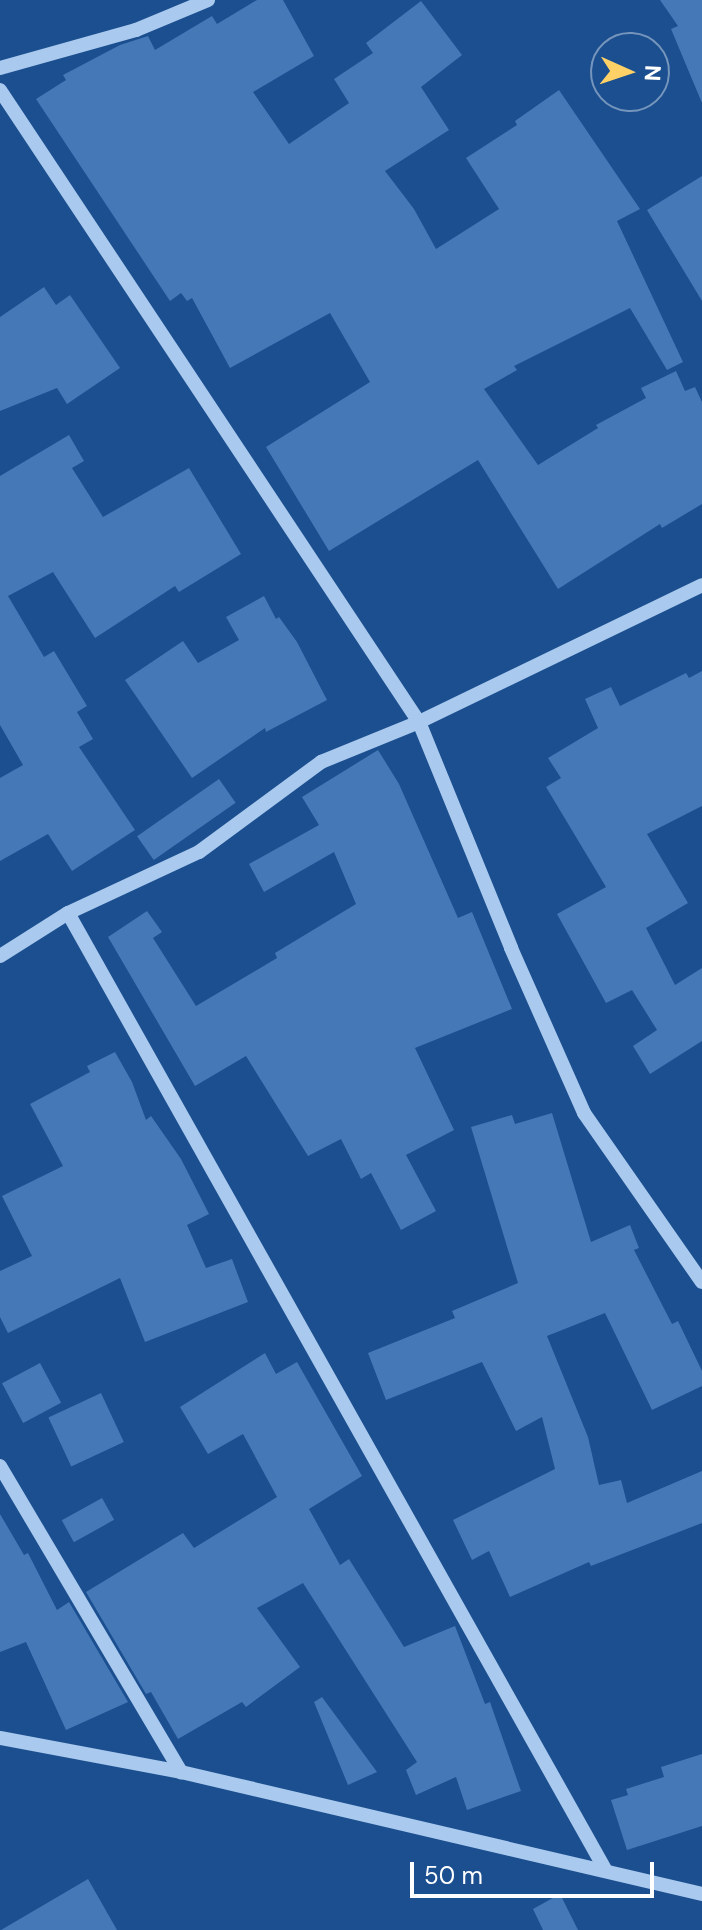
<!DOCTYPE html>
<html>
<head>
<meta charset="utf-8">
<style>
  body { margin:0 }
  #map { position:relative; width:702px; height:1930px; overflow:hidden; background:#1b4f8f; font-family:"DM Sans",sans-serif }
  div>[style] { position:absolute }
  .building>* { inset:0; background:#4478b7; transform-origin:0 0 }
  .minor>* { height:14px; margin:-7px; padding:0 7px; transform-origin:7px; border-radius:7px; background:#a9c9ee }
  span { translate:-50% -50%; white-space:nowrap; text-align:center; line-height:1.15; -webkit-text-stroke:6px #1b4f8f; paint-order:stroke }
  .north { position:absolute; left:590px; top:32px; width:80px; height:80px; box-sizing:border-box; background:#1b4f8f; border:2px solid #7695bc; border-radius:50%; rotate:93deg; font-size:22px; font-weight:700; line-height:32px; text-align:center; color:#fff }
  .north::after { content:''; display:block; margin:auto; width:28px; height:36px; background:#ffd166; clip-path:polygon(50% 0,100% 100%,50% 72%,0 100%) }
  .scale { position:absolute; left:410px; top:1862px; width:244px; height:36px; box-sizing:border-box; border:4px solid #fff; border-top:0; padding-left:10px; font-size:24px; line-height:28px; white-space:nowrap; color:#fff; -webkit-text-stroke:6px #1b4f8f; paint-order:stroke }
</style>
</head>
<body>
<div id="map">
  <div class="building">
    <i style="clip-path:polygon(257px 0,283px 0,314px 56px,253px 92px,289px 144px,349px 103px,334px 79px,373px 53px,366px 43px,421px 1px,462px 55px,421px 87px,449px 130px,385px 171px,414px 209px,436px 249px,499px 209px,466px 158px,517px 125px,515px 121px,559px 90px,640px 209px,617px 221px,683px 362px,667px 370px,630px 308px,514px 366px,517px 370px,484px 389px,538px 465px,598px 428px,596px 425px,646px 398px,641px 388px,676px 371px,685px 391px,695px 387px,702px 402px,702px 504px,662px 528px,660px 524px,558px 589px,478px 460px,329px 551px,266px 447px,370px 382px,330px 313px,230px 368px,192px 298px,187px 301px,181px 293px,170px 301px,36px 99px,66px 80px,63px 75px,120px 45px,148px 36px,155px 50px,212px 16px,217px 24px)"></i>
    <i style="clip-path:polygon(660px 0,702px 0,702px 103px,671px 29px,678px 26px)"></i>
    <i style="clip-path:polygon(702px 176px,702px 301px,647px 210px)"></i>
    <i style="clip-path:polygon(44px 287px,56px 305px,70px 295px,120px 368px,67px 404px,57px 388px,0 411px,0 317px)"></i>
    <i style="clip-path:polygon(69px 435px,84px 461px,72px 468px,103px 517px,189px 468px,241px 554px,179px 592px,175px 586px,95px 638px,53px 572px,8px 596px,44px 657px,54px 651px,87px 706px,77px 712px,93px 739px,79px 747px,135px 830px,72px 871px,48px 834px,0 861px,0 778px,23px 765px,0 725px,0 476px)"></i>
    <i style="clip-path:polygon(264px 596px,276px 619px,279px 617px,297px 642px,327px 700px,266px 732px,265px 728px,192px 778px,125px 680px,183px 641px,198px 663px,239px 640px,226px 617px)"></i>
    <i style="clip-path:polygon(702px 671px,702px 806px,647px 834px,688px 903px,646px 928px,675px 985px,702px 968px,702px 1041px,650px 1074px,633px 1046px,657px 1030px,632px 990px,606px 1003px,557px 914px,606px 887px,546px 787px,561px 778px,548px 758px,598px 728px,585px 699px,611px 687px,620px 706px,686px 673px,689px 678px)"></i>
    <i style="clip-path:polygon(378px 750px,399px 784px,458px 918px,472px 912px,512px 1009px,415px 1048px,454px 1130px,406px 1155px,436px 1211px,401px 1230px,371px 1173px,361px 1179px,341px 1139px,308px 1156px,246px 1056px,195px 1086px,108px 937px,147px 911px,162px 932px,153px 938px,196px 1006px,277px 958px,275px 953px,356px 904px,334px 852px,264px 892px,249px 864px,319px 825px,302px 797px)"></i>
    <i style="left:219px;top:779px;width:29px;height:100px;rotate:55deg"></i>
    <i style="clip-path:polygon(115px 1052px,132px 1082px,146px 1120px,151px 1116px,181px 1159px,209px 1214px,187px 1225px,206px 1268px,232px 1259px,248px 1302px,145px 1342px,120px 1278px,8px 1333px,0 1317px,0 1271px,32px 1256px,2px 1196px,63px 1166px,30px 1104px,90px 1072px,87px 1066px)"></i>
    <i style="clip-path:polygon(552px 1113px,591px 1242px,630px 1225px,639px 1248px,634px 1250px,672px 1324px,678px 1321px,702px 1371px,702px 1386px,652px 1410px,605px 1313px,547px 1336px,588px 1437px,599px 1485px,621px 1480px,627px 1503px,702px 1471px,702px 1523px,591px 1566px,589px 1562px,510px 1597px,489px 1551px,472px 1560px,453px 1520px,555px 1469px,542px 1417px,516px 1431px,482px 1362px,386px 1400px,368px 1353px,455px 1318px,452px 1311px,518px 1283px,471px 1127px,512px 1115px,515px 1124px)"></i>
    <i style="clip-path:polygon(265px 1353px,276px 1374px,297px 1362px,362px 1476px,309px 1509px,340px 1565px,349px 1559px,404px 1647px,455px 1626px,485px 1704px,490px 1702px,521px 1791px,467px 1810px,456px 1777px,416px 1795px,406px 1770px,417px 1762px,303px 1583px,257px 1608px,300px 1667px,246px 1707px,242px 1702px,178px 1739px,151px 1692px,146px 1694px,86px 1592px,183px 1533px,194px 1548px,277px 1497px,243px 1434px,208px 1454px,180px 1407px)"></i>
    <i style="left:40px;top:1363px;width:45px;height:43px;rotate:62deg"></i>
    <i style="left:101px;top:1393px;width:54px;height:58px;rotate:65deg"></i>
    <i style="left:102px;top:1498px;width:25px;height:46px;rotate:61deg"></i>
    <i style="clip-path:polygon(0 1514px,24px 1555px,28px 1553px,57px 1610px,69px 1602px,128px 1702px,66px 1730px,26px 1642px,0 1652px)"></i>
    <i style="clip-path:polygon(322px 1697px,377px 1772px,348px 1785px,314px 1702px)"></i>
    <i style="clip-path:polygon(702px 1754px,702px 1826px,627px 1850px,611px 1800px,628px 1795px,626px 1789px,664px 1777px,661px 1767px)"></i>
    <i style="clip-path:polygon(88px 1879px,117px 1930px,1px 1930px)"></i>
    <i style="clip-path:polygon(560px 1894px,578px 1930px,543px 1930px,533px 1909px)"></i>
  </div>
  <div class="minor">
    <i style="left:0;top:68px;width:141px;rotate:-15.6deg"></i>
    <i style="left:136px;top:30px;width:78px;rotate:-22.6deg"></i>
    <i style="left:0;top:90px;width:758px;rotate:56.46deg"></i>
    <i style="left:419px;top:722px;width:244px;rotate:67.8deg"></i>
    <i style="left:511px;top:948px;width:180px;rotate:66.1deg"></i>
    <i style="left:584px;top:1113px;width:206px;rotate:55.1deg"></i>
    <i style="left:68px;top:913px;width:1096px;rotate:60.68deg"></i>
    <i style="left:0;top:956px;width:80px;rotate:-32.3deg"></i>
    <i style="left:68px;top:913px;width:145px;rotate:-25deg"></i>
    <i style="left:199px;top:852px;width:152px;rotate:-36.4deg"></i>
    <i style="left:321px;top:762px;width:106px;rotate:-22.2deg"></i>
    <i style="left:419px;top:722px;width:314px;rotate:-25.8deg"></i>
    <i style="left:0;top:1466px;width:356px;rotate:59.4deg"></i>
    <i style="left:0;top:1738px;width:184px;rotate:10.6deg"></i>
    <i style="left:181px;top:1772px;width:535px;rotate:13.18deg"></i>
  </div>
  <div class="north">N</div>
  <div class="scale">50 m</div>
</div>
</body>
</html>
